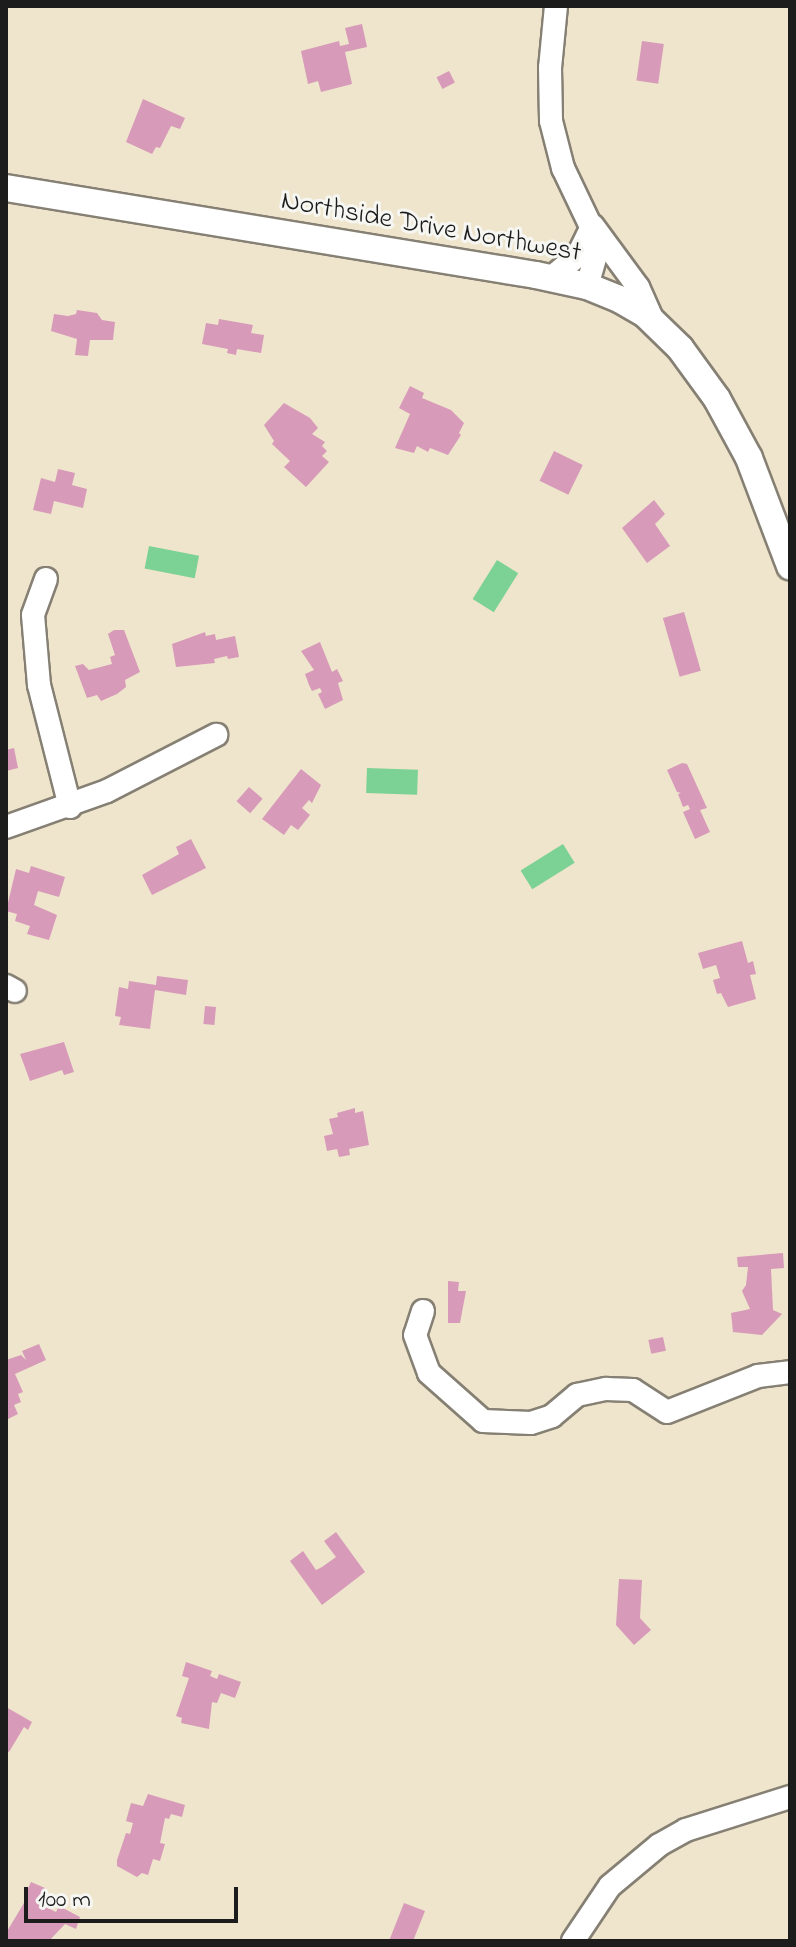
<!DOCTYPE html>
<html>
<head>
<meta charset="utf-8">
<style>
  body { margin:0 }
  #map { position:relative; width:796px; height:1947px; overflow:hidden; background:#efe5cc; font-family:"Indie Flower",sans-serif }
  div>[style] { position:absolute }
  .green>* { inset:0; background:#7cd194; transform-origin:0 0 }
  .building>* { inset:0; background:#d79ab9; transform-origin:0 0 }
  .roads { filter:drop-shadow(2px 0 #868074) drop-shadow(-2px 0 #868074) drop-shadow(0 2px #868074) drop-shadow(0 -2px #868074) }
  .minor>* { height:22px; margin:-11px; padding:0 11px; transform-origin:11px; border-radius:11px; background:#fff }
  .major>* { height:26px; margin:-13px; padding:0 13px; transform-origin:13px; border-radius:13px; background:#fff }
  span { translate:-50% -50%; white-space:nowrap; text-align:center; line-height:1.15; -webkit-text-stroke:6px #f6f6f2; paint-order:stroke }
  .street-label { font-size:28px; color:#1c1c1c }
  .frame { position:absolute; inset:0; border:8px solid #1c1c1c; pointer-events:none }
  .scale { position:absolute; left:24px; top:1887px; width:214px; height:36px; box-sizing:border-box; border:4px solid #1c1c1c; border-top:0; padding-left:10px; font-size:24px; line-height:28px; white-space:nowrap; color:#1c1c1c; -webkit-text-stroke:6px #f6f6f2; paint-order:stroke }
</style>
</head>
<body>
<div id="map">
  <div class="green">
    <i style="left:149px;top:546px;width:51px;height:23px;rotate:11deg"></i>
    <i style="left:497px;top:560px;width:25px;height:46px;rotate:32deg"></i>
    <i style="left:367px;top:768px;width:51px;height:25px;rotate:2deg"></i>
    <i style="left:563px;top:844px;width:22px;height:50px;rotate:58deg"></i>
  </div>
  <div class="building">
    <i style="clip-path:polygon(362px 24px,367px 47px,345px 52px,352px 84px,321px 92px,318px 81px,308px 84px,301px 51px,339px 41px,340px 46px,349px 44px,345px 28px)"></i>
    <i style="left:642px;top:41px;width:22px;height:40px;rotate:8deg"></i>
    <i style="left:449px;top:71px;width:13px;height:14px;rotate:63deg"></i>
    <i style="clip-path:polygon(143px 99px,185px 118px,180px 129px,171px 126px,160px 148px,156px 147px,152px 154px,126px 142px)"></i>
    <i style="clip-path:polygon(77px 310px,97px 313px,102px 320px,115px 322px,113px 340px,90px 340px,88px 356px,75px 355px,77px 339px,51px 331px,54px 314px,68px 316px,76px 314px)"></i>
    <i style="clip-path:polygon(219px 319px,253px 325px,251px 333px,264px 335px,261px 353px,237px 349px,236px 355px,227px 353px,228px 349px,202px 344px,206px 323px,218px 325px)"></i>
    <i style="clip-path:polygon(410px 386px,424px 393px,422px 398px,451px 410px,464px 423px,459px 433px,461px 435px,448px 455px,430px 448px,428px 452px,417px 446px,414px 453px,395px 448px,410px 414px,399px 408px)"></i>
    <i style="clip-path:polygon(284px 403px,310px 418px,318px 428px,312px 434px,325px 442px,322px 446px,327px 451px,322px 456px,329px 462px,306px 487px,284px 467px,290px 461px,272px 444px,274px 441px,264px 425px)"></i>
    <i style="left:554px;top:451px;width:32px;height:33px;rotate:26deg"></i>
    <i style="clip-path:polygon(58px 469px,75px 473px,72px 485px,87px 489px,83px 508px,54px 501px,51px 514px,33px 510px,41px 478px,55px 482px)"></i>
    <i style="clip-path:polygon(654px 500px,665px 514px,655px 524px,670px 546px,647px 563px,622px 528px)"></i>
    <i style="left:684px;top:612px;width:61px;height:22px;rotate:74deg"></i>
    <i style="clip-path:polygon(114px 630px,124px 630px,140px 672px,125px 680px,126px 687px,117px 694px,101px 701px,97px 695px,87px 698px,75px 666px,83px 664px,89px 670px,112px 664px,110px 657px,115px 655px,108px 634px)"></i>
    <i style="clip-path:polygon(205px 632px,206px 636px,215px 634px,216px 640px,235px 636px,239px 657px,228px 659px,227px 656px,214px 659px,215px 663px,176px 667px,172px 644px)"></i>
    <i style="clip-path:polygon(320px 642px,332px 672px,337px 669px,343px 681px,338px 683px,343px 700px,325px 709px,318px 694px,322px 692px,320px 688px,312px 691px,309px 685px,305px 674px,314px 670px,301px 651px)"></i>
    <i style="clip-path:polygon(14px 748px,18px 768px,6px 771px,6px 750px)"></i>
    <i style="clip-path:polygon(682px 763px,687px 764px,707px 808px,700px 810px,710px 832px,695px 839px,683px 812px,690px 809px,688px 805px,683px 807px,678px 794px,681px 793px,677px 792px,667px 770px)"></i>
    <i style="clip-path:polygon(301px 769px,321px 785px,312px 803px,309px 800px,302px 808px,310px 815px,298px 830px,291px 825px,284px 835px,262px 819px)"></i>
    <i style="left:249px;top:787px;width:18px;height:19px;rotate:41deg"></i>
    <i style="clip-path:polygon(191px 839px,206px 868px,152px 895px,142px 875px,179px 854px,176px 847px)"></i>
    <i style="clip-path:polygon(31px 866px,65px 877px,59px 897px,38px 891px,34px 905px,57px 915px,49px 940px,27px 934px,30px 926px,15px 921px,17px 914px,6px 911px,16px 869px,29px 873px)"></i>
    <i style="clip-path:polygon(742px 941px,748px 963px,753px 961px,756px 974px,750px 975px,756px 999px,728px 1007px,721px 993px,717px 994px,713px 980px,720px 978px,716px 965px,703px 969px,698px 953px)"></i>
    <i style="clip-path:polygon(157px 976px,188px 980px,186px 995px,155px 990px,150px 1029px,119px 1025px,121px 1017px,115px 1016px,119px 987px,128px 989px,129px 981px,156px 985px)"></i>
    <i style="left:205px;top:1006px;width:11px;height:18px;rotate:5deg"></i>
    <i style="clip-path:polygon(64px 1042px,74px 1072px,64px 1075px,62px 1070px,30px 1081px,20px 1054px)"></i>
    <i style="clip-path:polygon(355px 1108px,355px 1113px,363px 1111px,369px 1145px,349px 1149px,350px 1155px,339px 1157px,337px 1149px,327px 1151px,324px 1136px,333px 1134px,329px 1119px,338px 1117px,337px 1113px)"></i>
    <i style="clip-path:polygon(783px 1253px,784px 1268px,771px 1269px,773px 1310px,782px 1314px,762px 1335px,733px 1332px,731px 1313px,750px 1309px,742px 1291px,746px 1285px,748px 1267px,738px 1267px,737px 1257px)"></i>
    <i style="clip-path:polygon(448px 1281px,459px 1282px,458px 1291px,466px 1291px,460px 1323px,448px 1323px)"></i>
    <i style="left:663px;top:1337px;width:14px;height:15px;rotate:78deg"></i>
    <i style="clip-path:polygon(39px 1344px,46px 1360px,15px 1374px,23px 1392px,18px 1394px,21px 1402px,14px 1405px,18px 1414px,6px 1420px,6px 1360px,21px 1355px,26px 1360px,22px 1351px)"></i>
    <i style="clip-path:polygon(336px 1532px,365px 1572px,322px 1605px,290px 1561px,303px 1551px,316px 1570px,322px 1567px,336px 1557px,324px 1541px)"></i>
    <i style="clip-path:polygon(619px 1579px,642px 1580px,640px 1618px,651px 1630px,634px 1645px,616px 1625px)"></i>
    <i style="clip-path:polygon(186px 1662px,212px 1671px,210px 1676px,217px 1679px,219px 1674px,241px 1682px,235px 1698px,221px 1693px,217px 1703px,212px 1702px,209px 1729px,181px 1723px,182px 1718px,176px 1716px,189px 1678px,182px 1676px)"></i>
    <i style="clip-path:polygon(6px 1707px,32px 1722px,28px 1730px,24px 1727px,9px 1752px,6px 1751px)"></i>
    <i style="clip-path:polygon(148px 1794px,185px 1805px,182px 1817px,171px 1814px,169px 1819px,165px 1818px,160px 1843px,165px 1844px,160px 1861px,153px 1859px,148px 1875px,142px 1873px,137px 1877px,117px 1866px,117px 1860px,126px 1833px,130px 1834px,133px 1823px,126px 1821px,131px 1803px,143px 1806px)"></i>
    <i style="clip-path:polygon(31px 1882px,45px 1888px,38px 1903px,56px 1912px,59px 1906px,80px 1917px,76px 1929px,65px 1924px,49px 1941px,7px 1941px,6px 1933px,27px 1898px,24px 1897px)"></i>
    <i style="clip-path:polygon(404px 1903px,425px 1911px,413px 1941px,389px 1941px)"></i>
  </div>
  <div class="roads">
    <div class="minor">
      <i style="left:556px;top:6px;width:62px;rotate:95.5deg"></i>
      <i style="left:550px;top:68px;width:53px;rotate:88.9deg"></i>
      <i style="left:551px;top:121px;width:49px;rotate:75.7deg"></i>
      <i style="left:563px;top:168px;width:74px;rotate:64.5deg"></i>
      <i style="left:595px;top:235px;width:20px;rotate:87deg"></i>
      <i style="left:596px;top:255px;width:32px;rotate:106deg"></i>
      <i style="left:593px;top:226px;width:76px;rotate:53.6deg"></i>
      <i style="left:638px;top:287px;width:37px;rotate:66deg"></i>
      <i style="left:551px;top:278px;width:35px;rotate:-40deg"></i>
      <i style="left:578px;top:255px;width:32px;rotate:-64deg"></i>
      <i style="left:46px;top:579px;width:38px;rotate:110deg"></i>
      <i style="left:33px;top:615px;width:70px;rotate:85.1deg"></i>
      <i style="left:39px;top:685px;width:126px;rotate:75.7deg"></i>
      <i style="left:6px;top:827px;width:107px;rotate:-19.6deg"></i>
      <i style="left:107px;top:791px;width:123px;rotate:-27.2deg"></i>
      <i style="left:6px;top:986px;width:10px;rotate:29deg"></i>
      <i style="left:423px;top:1311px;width:25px;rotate:108deg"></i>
      <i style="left:415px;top:1335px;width:40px;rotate:69.8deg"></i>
      <i style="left:429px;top:1373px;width:72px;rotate:41.6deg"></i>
      <i style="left:483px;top:1421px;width:48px;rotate:2.4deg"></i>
      <i style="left:531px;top:1423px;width:22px;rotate:-18deg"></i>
      <i style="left:552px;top:1416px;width:33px;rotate:-40deg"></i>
      <i style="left:577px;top:1395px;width:30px;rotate:-12deg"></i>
      <i style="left:606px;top:1389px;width:27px;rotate:2deg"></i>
      <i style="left:633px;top:1390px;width:40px;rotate:32.9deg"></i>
      <i style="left:667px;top:1412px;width:98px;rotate:-21.6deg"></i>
      <i style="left:758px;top:1376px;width:32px;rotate:-7deg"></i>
      <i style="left:573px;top:1941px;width:66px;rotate:-56.1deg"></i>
      <i style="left:610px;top:1886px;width:64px;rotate:-39.9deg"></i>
      <i style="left:659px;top:1845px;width:31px;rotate:-29deg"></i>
      <i style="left:686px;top:1830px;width:109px;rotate:-17.6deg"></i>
    </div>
    <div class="major">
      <i style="left:6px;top:188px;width:537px;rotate:9.32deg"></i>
      <i style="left:536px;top:275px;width:52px;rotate:12.2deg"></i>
      <i style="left:587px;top:286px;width:35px;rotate:22deg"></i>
      <i style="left:619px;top:299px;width:30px;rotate:30deg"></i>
      <i style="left:645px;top:314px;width:49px;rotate:44.2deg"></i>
      <i style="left:680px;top:348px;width:63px;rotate:54deg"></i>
      <i style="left:717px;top:399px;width:67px;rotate:61.5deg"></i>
      <i style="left:749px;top:458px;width:116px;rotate:69.2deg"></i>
    </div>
  </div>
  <div class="street-label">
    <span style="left:431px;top:228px;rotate:10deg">Northside Drive Northwest</span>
  </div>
  <div class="frame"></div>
  <div class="scale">100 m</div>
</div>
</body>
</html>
